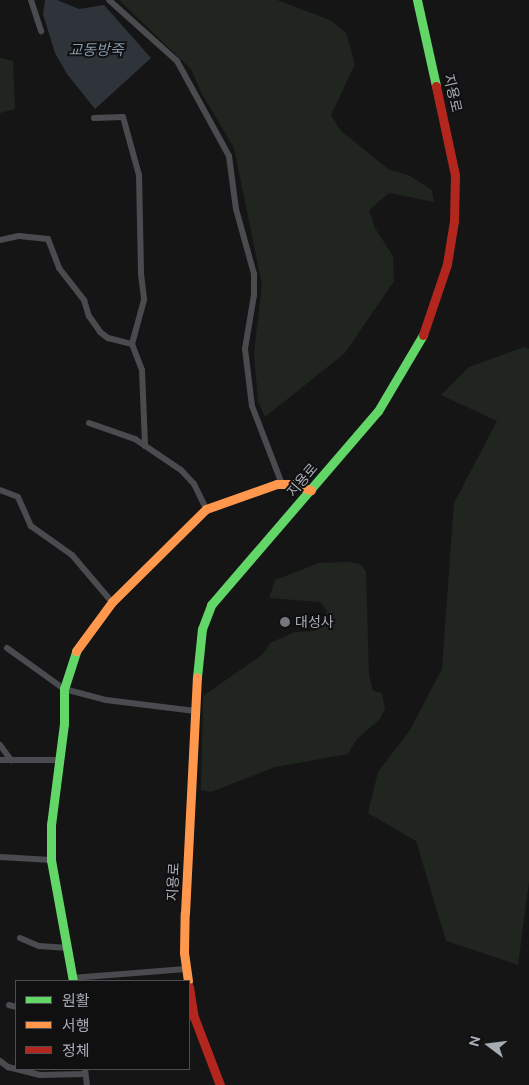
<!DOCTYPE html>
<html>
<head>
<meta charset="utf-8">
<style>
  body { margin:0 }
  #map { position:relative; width:529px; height:1085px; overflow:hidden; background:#151516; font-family:Ubuntu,"Noto Sans KR",sans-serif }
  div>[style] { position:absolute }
  .green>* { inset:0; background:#202520 }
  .water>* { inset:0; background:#2e343a }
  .street>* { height:6px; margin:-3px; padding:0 3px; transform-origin:3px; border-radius:3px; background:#4a4b4e }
  .fast>* { height:9px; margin:-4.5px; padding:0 4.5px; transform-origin:4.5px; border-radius:4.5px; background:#63d668 }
  .slow>* { height:9px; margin:-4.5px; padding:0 4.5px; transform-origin:4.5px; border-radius:4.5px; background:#ff974d }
  .jam>* { height:9px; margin:-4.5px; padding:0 4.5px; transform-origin:4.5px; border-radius:4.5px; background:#b3261e }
  .dots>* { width:14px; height:14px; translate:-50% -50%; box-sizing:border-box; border:2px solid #101011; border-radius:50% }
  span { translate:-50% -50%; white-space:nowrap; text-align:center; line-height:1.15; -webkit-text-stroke:4px #101011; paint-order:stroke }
  .street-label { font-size:14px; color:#a8acb5 }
  .poi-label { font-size:14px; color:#a8acb5 }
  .left { translate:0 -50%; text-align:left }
  .water-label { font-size:15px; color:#8399ac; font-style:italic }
  .legend { position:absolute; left:15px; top:980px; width:175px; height:90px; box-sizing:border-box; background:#101011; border:1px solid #4d4e53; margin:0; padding:6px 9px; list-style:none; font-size:15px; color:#a8acb5 }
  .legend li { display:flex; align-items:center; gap:10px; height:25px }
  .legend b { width:25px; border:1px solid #4d4e53 }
  .north { position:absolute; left:464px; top:1020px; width:50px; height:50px; -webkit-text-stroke:4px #101011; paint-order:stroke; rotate:285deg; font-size:14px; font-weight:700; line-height:20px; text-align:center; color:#a8acb5 }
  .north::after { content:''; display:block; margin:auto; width:18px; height:22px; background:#a8acb5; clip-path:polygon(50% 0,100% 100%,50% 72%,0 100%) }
</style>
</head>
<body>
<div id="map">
  <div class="green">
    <i style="clip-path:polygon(119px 0,277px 0,330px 20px,346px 33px,355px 64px,331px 115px,340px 130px,388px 169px,410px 176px,432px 190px,434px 202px,389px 193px,369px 210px,375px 228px,393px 256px,394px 281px,345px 353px,265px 417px,258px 401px,254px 353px,262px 285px,234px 148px,202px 94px,191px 69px)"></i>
    <i style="clip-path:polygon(0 58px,13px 61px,15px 109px,0 113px)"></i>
    <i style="clip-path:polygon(524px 347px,529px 349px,529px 882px,518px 965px,446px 941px,416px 841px,368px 813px,378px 772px,410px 730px,442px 669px,454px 503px,497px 421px,441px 395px,469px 367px)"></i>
    <i style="clip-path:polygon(349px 562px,360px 564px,366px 571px,369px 675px,373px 691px,382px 693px,385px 709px,379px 720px,357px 739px,348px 754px,275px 767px,211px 792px,201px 790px,203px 696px,263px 654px,270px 643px,295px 632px,315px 631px,325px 621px,327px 611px,320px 602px,269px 598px,275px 580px,319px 563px)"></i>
  </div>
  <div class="water">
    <i style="clip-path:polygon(45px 0,57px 0,79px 9px,104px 5px,151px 58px,95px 109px,67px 74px,55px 53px,43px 14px)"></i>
  </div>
  <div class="street">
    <i style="left:31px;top:0;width:33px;rotate:72deg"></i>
    <i style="left:109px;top:0;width:91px;rotate:41.9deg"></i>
    <i style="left:177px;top:61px;width:108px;rotate:61.3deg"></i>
    <i style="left:229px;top:156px;width:53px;rotate:82.5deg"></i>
    <i style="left:236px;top:209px;width:67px;rotate:74.5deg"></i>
    <i style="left:254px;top:274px;width:21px;rotate:90deg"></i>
    <i style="left:254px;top:295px;width:55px;rotate:99.5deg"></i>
    <i style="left:245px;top:349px;width:57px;rotate:83deg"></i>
    <i style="left:252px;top:406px;width:84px;rotate:69deg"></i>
    <i style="left:94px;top:118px;width:29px;rotate:-2deg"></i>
    <i style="left:123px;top:117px;width:60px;rotate:74.6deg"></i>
    <i style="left:139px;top:175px;width:99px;rotate:88.8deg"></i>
    <i style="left:141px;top:274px;width:26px;rotate:83deg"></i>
    <i style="left:144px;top:300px;width:46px;rotate:105.3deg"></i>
    <i style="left:132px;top:344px;width:28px;rotate:69deg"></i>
    <i style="left:142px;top:370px;width:76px;rotate:87.7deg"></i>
    <i style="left:0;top:240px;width:19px;rotate:-12deg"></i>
    <i style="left:19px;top:236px;width:29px;rotate:6deg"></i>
    <i style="left:48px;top:239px;width:31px;rotate:69deg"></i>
    <i style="left:59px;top:268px;width:41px;rotate:52deg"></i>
    <i style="left:84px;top:300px;width:17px;rotate:73deg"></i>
    <i style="left:89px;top:316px;width:19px;rotate:55deg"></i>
    <i style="left:100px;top:332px;width:10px;rotate:37deg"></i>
    <i style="left:108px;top:338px;width:25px;rotate:14deg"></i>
    <i style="left:89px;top:423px;width:49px;rotate:19.2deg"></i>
    <i style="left:135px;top:439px;width:55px;rotate:34deg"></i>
    <i style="left:181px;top:470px;width:19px;rotate:47deg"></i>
    <i style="left:194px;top:484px;width:28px;rotate:64deg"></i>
    <i style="left:0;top:490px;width:19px;rotate:21deg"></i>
    <i style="left:18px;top:497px;width:32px;rotate:66deg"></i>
    <i style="left:31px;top:526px;width:50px;rotate:35.3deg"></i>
    <i style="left:72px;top:555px;width:62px;rotate:49.6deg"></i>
    <i style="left:7px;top:648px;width:70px;rotate:35.7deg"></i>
    <i style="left:64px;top:689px;width:43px;rotate:14.7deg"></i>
    <i style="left:106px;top:700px;width:90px;rotate:7deg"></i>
    <i style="left:0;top:745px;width:19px;rotate:54deg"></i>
    <i style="left:0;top:760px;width:60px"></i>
    <i style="left:0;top:857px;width:51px;rotate:3.4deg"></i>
    <i style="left:20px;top:938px;width:21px;rotate:23deg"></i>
    <i style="left:39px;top:946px;width:29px;rotate:4deg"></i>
    <i style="left:72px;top:978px;width:114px;rotate:-4.5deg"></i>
    <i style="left:9px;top:1005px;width:7px;rotate:16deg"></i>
    <i style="left:0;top:1061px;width:10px;rotate:37deg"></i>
    <i style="left:8px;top:1067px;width:33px;rotate:14deg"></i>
    <i style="left:40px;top:1075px;width:45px;rotate:-1.3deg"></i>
    <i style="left:85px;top:1069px;width:16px;rotate:83deg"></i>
  </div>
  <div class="fast">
    <i style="left:417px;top:0;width:88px;rotate:77.5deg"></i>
    <i style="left:197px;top:677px;width:48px;rotate:-84.1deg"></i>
    <i style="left:202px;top:629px;width:26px;rotate:-69deg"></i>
    <i style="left:211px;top:605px;width:256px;rotate:-49.3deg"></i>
    <i style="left:378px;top:411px;width:88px;rotate:-59.4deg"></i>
    <i style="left:73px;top:981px;width:123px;rotate:-100.3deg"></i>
    <i style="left:51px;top:860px;width:35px;rotate:-90deg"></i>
    <i style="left:51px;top:825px;width:102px;rotate:-82.7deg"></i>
    <i style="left:64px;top:724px;width:35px;rotate:-90deg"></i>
    <i style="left:64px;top:689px;width:40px;rotate:-72deg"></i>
  </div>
  <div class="slow">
    <i style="left:76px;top:651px;width:61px;rotate:-53.7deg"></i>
    <i style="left:112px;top:602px;width:132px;rotate:-44.7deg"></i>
    <i style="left:206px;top:509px;width:75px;rotate:-19.4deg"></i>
    <i style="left:277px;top:484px;width:15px"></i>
    <i style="left:292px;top:484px;width:20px;rotate:18deg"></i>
    <i style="left:188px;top:981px;width:29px;rotate:-98deg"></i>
    <i style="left:184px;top:952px;width:39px;rotate:-89deg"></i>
    <i style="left:185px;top:913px;width:236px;rotate:-87.1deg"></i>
  </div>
  <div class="jam">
    <i style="left:423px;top:335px;width:75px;rotate:-71.3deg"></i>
    <i style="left:447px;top:264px;width:44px;rotate:-80.8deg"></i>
    <i style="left:454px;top:221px;width:46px;rotate:-88.8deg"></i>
    <i style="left:455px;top:175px;width:91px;rotate:-102.1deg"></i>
    <i style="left:189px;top:987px;width:30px;rotate:81deg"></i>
    <i style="left:194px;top:1017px;width:73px;rotate:69.1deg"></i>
  </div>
  <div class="dots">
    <i style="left:285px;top:622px;background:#75777d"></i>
  </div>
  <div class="street-label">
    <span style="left:453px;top:93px;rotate:77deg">지용로</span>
    <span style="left:302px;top:480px;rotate:-50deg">지용로</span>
    <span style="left:173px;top:882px;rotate:-87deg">지용로</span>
  </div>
  <div class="poi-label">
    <span class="left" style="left:295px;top:622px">대성사</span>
  </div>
  <div class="water-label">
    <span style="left:96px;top:50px">교동방죽</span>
  </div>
  <ul class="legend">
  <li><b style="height:6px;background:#63d668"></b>원활</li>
  <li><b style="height:6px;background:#ff974d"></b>서행</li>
  <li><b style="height:6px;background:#b3261e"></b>정체</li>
  </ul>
  <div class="north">N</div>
</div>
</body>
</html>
